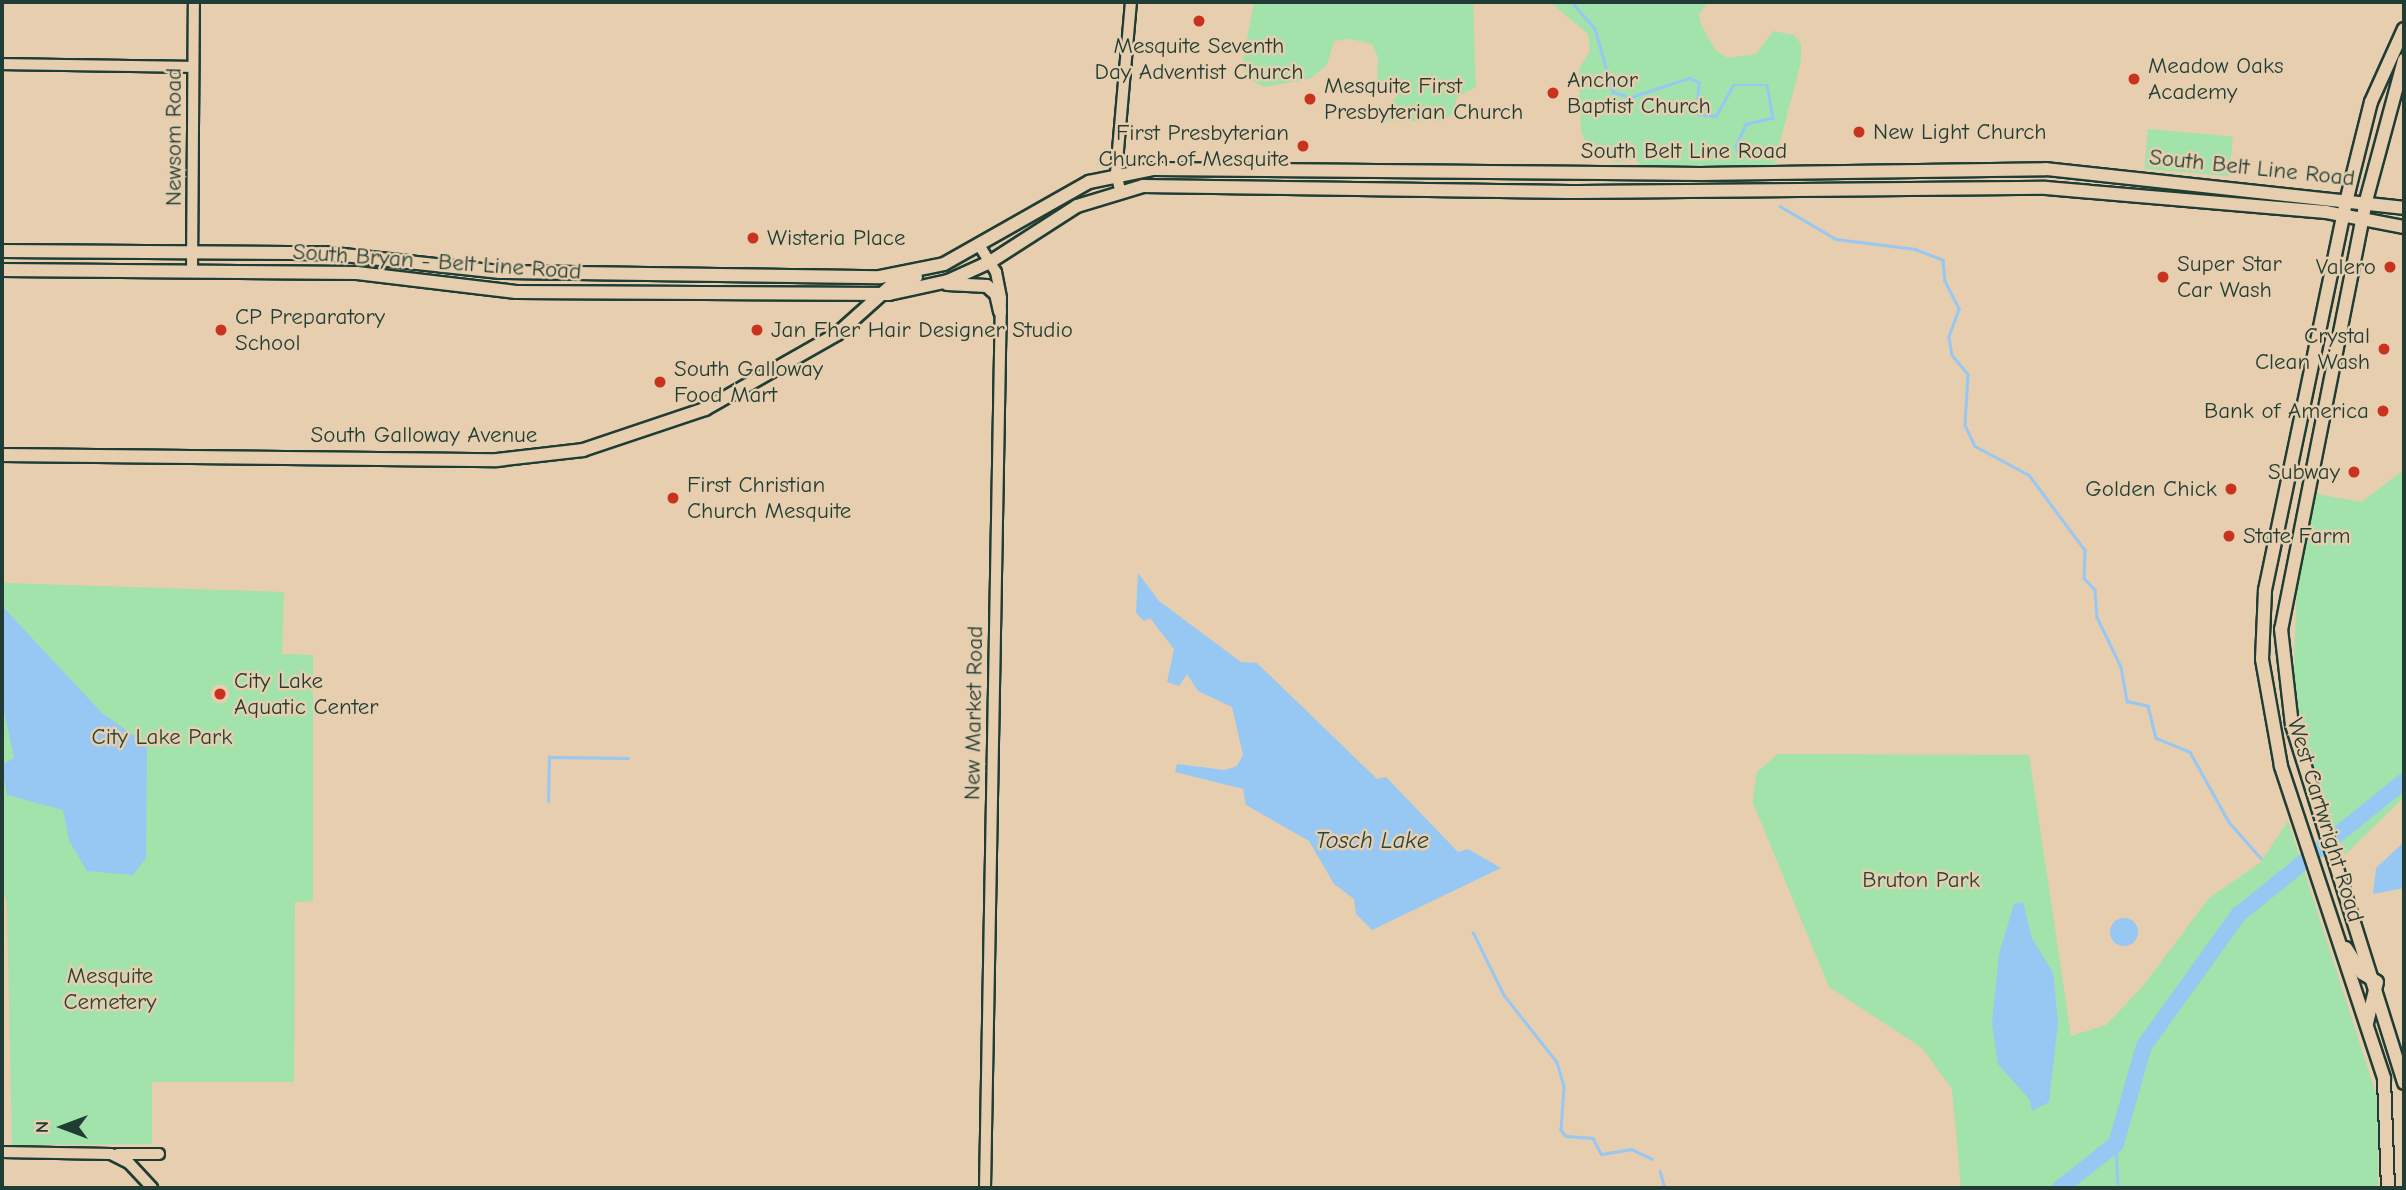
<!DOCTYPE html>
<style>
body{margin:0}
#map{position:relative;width:2406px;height:1190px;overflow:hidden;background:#e6ceaf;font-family:"Comic Neue",sans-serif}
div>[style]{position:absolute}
.green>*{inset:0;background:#a2e2ab;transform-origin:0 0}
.water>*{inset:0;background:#96c8f3}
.round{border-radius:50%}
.stream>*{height:2.5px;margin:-1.25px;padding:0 1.25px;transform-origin:1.25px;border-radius:1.25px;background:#96c8f3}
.river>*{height:16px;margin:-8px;padding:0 8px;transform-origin:8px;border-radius:8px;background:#96c8f3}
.roads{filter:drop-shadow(2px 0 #1f3d34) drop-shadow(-2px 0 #1f3d34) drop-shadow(0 2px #1f3d34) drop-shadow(0 -2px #1f3d34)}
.minor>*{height:10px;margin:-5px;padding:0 5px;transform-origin:5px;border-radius:5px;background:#e6ceaf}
.major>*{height:12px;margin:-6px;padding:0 6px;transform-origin:6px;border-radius:6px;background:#e6ceaf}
.dots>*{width:19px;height:19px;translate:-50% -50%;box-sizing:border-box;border:4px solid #e6ceaf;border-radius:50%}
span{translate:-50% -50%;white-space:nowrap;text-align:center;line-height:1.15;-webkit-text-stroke:5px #e6ceaf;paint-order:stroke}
.poi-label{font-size:23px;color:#1f3d34}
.left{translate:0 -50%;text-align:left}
.right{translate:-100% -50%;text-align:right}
.street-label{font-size:23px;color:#1f3d34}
.park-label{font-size:23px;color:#26453a}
.water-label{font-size:24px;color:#25443e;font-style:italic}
.frame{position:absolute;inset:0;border:4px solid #1f3d34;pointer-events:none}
.north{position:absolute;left:28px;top:1092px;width:70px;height:70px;-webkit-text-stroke:5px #e6ceaf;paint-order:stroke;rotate:270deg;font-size:19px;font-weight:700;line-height:28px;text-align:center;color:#1f3d34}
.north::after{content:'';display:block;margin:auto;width:24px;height:32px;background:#1f3d34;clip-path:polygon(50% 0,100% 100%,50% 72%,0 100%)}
</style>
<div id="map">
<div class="green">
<div style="clip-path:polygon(1254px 2px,1473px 2px,1476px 87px,1457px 97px,1454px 113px,1441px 121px,1387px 121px,1385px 108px,1397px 96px,1377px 78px,1378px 57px,1372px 44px,1351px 39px,1334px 41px,1327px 65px,1310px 79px,1264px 87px,1248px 78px,1242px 65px)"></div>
<div style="clip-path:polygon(1550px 2px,1708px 2px,1699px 14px,1701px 25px,1716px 51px,1728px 58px,1756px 54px,1773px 31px,1794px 35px,1801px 44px,1801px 61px,1774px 166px,1648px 169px,1634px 159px,1615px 162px,1605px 152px,1591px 152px,1581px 132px,1579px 69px,1590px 51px,1588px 34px)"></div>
<div style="left:2148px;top:129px;width:85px;height:40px;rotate:5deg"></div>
<div style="clip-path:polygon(2404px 470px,2404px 797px,2345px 855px,2314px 774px,2293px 690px,2298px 557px,2312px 493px,2361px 502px)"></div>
<div style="clip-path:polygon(2px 583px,284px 592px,282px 654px,313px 655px,313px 901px,295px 902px,294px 1082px,152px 1082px,152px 1144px,12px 1145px,7px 904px,2px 884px)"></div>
<div style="clip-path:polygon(1778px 754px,2029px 755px,2071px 1036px,2106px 1025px,2143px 986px,2209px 898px,2260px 863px,2288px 821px,2378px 1100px,2378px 1188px,1961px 1188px,1952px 1089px,1922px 1048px,1829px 987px,1753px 803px,1756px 773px)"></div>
</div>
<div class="water">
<div style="clip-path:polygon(1138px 573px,1159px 601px,1241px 662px,1257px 663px,1377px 779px,1386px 777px,1458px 852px,1468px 849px,1501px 868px,1372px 930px,1356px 914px,1354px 899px,1334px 884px,1309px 841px,1246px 805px,1243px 789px,1175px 772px,1177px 764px,1225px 770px,1237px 766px,1243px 755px,1232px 707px,1198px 691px,1187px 674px,1179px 686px,1167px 682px,1174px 649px,1150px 618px,1144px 621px,1136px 613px)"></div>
<div style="clip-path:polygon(2px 606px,102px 713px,147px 745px,146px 858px,133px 875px,87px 871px,69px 841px,63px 810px,7px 795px,2px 765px,14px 758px,2px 702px)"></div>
<div style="clip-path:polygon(2404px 842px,2404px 888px,2373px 894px,2376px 868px)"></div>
<div style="clip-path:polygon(2023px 902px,2032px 938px,2053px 973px,2058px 1022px,2049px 1102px,2032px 1111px,2030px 1100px,1998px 1064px,1992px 1024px,1999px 954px,2014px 904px)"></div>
<div class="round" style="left:2110px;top:918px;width:28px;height:28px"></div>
</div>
<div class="stream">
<div style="left:1572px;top:2px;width:35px;rotate:49deg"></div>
<div style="left:1595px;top:28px;width:66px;rotate:74.3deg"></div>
<div style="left:1613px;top:92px;width:19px;rotate:16deg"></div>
<div style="left:1631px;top:97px;width:61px;rotate:-18.1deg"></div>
<div style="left:1689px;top:78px;width:11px;rotate:22deg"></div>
<div style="left:1699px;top:82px;width:32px;rotate:94deg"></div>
<div style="left:1697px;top:114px;width:19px;rotate:6deg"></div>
<div style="left:1716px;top:116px;width:35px;rotate:-61deg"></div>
<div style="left:1733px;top:85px;width:34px"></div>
<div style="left:1767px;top:85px;width:34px;rotate:80deg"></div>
<div style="left:1773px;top:118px;width:28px;rotate:167deg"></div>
<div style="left:1746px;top:124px;width:24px;rotate:114deg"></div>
<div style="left:1736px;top:146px;width:13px;rotate:72deg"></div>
<div style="left:1780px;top:206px;width:65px;rotate:30.5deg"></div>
<div style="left:1836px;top:239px;width:80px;rotate:7.2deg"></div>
<div style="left:1915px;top:249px;width:30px;rotate:21deg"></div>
<div style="left:1943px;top:260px;width:21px;rotate:85deg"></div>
<div style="left:1945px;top:281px;width:31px;rotate:63deg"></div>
<div style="left:1959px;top:309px;width:30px;rotate:110deg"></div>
<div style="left:1949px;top:337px;width:18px;rotate:81deg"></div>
<div style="left:1952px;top:355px;width:25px;rotate:50deg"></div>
<div style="left:1968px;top:374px;width:51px;rotate:93.4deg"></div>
<div style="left:1965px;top:425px;width:23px;rotate:65deg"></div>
<div style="left:1975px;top:446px;width:61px;rotate:28.2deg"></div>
<div style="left:2029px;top:475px;width:94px;rotate:53.3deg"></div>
<div style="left:2085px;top:550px;width:28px;rotate:92deg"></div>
<div style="left:2084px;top:578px;width:16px;rotate:47deg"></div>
<div style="left:2095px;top:590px;width:27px;rotate:86deg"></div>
<div style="left:2097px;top:617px;width:55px;rotate:64.4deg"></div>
<div style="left:2121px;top:667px;width:35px;rotate:80deg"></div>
<div style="left:2127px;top:701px;width:22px;rotate:13deg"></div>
<div style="left:2148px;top:706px;width:33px;rotate:76deg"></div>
<div style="left:2156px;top:738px;width:37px;rotate:22deg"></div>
<div style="left:2190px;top:752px;width:80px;rotate:60.9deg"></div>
<div style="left:2229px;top:822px;width:48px;rotate:48.4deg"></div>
<div style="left:548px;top:801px;width:44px;rotate:-88.7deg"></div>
<div style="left:549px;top:757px;width:79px;rotate:0.7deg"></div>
<div style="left:2278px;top:872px;width:11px;rotate:41deg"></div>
<div style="left:1473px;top:932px;width:70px;rotate:63.8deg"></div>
<div style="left:1504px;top:995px;width:85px;rotate:51.7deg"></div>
<div style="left:1557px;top:1062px;width:26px;rotate:74deg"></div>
<div style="left:1564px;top:1087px;width:43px;rotate:94deg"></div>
<div style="left:1561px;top:1130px;width:8px;rotate:50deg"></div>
<div style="left:1566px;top:1136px;width:27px;rotate:4deg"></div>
<div style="left:1593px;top:1138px;width:18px;rotate:63deg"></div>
<div style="left:1601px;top:1154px;width:30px;rotate:-9deg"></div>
<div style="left:1631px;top:1149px;width:23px;rotate:25deg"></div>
<div style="left:2116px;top:1144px;width:44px;rotate:87.4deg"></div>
<div style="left:1660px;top:1171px;width:18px;rotate:74deg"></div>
</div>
<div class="river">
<div style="left:2060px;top:1188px;width:71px;rotate:-38.2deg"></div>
<div style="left:2116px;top:1144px;width:102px;rotate:-74.1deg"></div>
<div style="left:2144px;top:1046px;width:161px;rotate:-54.3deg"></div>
<div style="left:2238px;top:915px;width:213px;rotate:-38.9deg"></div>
</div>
<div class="roads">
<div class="minor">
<div style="left:2px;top:64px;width:191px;rotate:0.9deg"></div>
<div style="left:1120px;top:190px;width:17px;rotate:-103deg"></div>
<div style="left:1116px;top:173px;width:172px;rotate:-85deg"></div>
<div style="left:979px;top:245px;width:32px;rotate:58deg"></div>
<div style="left:996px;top:272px;width:26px;rotate:79deg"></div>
<div style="left:1001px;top:298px;width:890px;rotate:91.03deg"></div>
<div style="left:192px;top:272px;width:270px;rotate:-89.6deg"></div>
<div style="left:2px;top:1152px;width:109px;rotate:1.1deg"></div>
<div style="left:111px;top:1154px;width:20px;rotate:27deg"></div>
<div style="left:129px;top:1163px;width:34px;rotate:47deg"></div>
<div style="left:118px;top:1154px;width:41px"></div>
</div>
<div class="major">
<div style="left:2404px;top:60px;width:146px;rotate:105.1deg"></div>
<div style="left:2366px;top:201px;width:436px;rotate:101.2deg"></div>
<div style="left:2281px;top:629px;width:97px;rotate:83.5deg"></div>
<div style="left:2292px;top:725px;width:375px;rotate:72.6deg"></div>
<div style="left:2px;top:251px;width:323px;rotate:0.4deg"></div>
<div style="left:325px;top:253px;width:176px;rotate:6.2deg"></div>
<div style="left:500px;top:272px;width:380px;rotate:0.8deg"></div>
<div style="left:880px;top:277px;width:65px;rotate:-11.5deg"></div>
<div style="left:944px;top:264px;width:167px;rotate:-29.5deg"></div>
<div style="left:1089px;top:182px;width:65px;rotate:-11.5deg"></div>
<div style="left:1153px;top:169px;width:547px;rotate:0.52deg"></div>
<div style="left:1700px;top:174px;width:346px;rotate:-0.8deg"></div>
<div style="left:2046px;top:169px;width:360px;rotate:6.2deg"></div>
<div style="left:2px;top:270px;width:355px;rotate:0.5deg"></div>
<div style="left:357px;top:273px;width:160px;rotate:6.8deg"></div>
<div style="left:516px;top:292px;width:373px;rotate:0.3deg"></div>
<div style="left:889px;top:294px;width:60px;rotate:-12.4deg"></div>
<div style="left:948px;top:281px;width:46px;rotate:-24.3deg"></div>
<div style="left:990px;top:262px;width:103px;rotate:-32.8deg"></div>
<div style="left:1077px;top:206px;width:69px;rotate:-16.9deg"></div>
<div style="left:1143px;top:186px;width:427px;rotate:0.8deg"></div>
<div style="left:1570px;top:192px;width:476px;rotate:-0.5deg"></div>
<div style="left:2046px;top:188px;width:281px;rotate:4.9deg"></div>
<div style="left:2326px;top:212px;width:79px;rotate:10.9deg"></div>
<div style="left:947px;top:284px;width:40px;rotate:2.9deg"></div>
<div style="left:987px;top:286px;width:12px;rotate:42deg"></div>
<div style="left:996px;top:294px;width:18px;rotate:77deg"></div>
<div style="left:2px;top:455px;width:495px;rotate:0.6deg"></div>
<div style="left:497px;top:460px;width:87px;rotate:-6.6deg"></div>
<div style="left:583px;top:450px;width:129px;rotate:-18.6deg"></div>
<div style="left:705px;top:409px;width:152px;rotate:-29.6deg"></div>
<div style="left:837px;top:334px;width:75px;rotate:-41.8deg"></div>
<div style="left:893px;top:284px;width:24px;rotate:-17deg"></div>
<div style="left:2346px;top:948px;width:30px;rotate:57deg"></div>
<div style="left:2362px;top:973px;width:17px;rotate:31deg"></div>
<div style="left:2367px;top:1023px;width:42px;rotate:-76.3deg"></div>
<div style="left:2388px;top:1188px;width:110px;rotate:-92.1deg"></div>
<div style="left:2384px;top:1078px;width:329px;rotate:-108.3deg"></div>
<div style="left:2281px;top:766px;width:109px;rotate:-100.1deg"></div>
<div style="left:2262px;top:659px;width:69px;rotate:-87.5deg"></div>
<div style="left:2265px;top:590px;width:400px;rotate:-78.2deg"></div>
<div style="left:2347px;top:198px;width:99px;rotate:-76deg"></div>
<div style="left:2371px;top:102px;width:80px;rotate:-65.7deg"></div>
</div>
</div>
<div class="dots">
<div style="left:1199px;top:21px;background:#c8321e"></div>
<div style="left:2134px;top:79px;background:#c8321e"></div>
<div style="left:1553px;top:93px;background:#c8321e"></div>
<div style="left:1310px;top:99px;background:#c8321e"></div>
<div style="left:1859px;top:132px;background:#c8321e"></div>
<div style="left:1303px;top:146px;background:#c8321e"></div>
<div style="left:753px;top:238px;background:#c8321e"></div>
<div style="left:2390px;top:267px;background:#c8321e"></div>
<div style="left:2163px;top:277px;background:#c8321e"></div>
<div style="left:221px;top:330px;background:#c8321e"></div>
<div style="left:757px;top:330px;background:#c8321e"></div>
<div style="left:2384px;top:349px;background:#c8321e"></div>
<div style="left:660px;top:382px;background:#c8321e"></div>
<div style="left:2383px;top:411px;background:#c8321e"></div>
<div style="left:2354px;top:472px;background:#c8321e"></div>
<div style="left:2231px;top:489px;background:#c8321e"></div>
<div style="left:673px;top:498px;background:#c8321e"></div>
<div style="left:2229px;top:536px;background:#c8321e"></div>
<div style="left:220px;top:694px;background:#c8321e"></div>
</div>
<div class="poi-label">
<span style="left:1199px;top:59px">Mesquite Seventh<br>Day Adventist Church</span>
<span class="left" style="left:2148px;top:79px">Meadow Oaks<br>Academy</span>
<span class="left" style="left:1567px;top:93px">Anchor<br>Baptist Church</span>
<span class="left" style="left:1324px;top:99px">Mesquite First<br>Presbyterian Church</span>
<span class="left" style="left:1873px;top:132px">New Light Church</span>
<span class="right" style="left:1289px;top:146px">First Presbyterian<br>Church of Mesquite</span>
<span class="left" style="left:767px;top:238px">Wisteria Place</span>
<span class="left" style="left:2177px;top:277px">Super Star<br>Car Wash</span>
<span class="right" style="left:2376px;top:267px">Valero</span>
<span class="left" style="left:235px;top:330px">CP Preparatory<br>School</span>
<span class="left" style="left:771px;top:330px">Jan Fher Hair Designer Studio</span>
<span class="right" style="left:2370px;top:349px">Crystal<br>Clean Wash</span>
<span class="left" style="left:674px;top:382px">South Galloway<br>Food Mart</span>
<span class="right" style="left:2369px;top:411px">Bank of America</span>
<span class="right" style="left:2340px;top:472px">Subway</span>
<span class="left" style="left:687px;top:498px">First Christian<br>Church Mesquite</span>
<span class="right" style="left:2217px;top:489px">Golden Chick</span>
<span class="left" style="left:2243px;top:536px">State Farm</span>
<span class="left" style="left:234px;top:694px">City Lake<br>Aquatic Center</span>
</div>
<div class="street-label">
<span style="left:174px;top:137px;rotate:-90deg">Newsom Road</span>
<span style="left:1684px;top:151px">South Belt Line Road</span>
<span style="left:2252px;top:168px;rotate:6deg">South Belt Line Road</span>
<span style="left:437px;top:262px;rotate:4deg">South Bryan - Belt Line Road</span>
<span style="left:424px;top:435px">South Galloway Avenue</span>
<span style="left:974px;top:713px;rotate:-89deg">New Market Road</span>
<span style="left:2325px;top:820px;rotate:73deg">West Cartwright Road</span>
</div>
<div class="park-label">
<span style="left:162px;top:737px">City Lake Park</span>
<span style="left:1921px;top:880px">Bruton Park</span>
<span style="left:110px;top:989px">Mesquite<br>Cemetery</span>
</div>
<div class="water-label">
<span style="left:1372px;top:841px">Tosch Lake</span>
</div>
<div class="frame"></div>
<div class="north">N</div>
</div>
